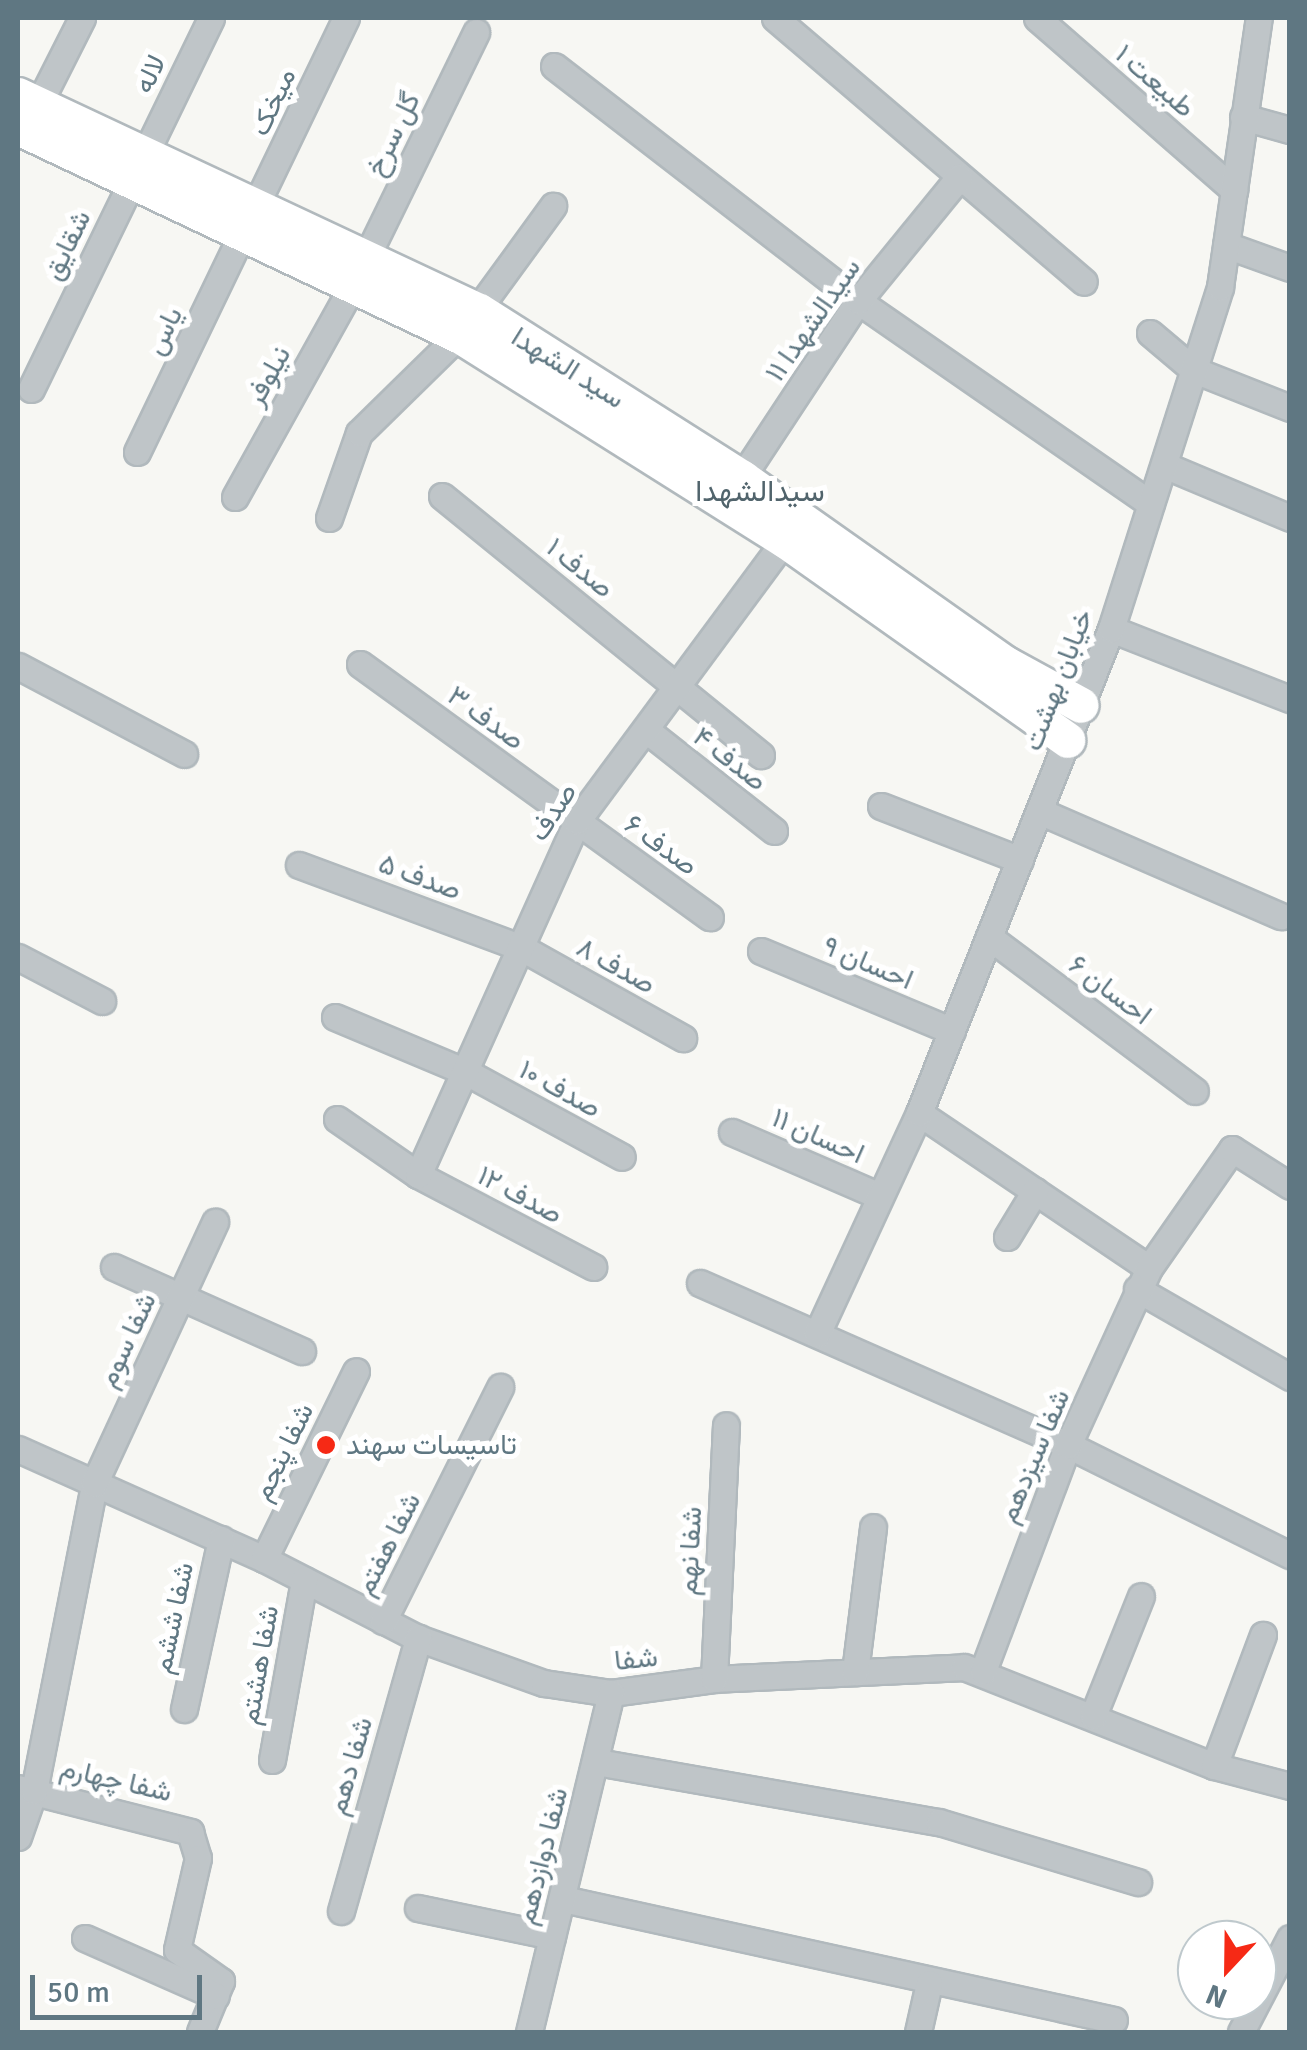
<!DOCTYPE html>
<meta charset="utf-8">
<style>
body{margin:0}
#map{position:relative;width:1307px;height:2050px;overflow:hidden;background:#f7f7f3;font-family:Signika,Vazirmatn,sans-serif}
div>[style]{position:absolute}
.roads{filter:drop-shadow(2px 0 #b1b9bd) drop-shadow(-2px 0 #b1b9bd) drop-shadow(0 2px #b1b9bd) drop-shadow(0 -2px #b1b9bd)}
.street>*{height:25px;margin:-12.5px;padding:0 12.5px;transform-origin:12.5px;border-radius:12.5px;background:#bfc5c8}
.secondary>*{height:35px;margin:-17.5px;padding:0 17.5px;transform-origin:17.5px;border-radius:17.5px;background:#fff}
.dots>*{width:28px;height:28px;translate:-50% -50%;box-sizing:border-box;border:5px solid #fff;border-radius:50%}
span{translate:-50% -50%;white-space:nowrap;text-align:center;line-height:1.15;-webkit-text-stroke:10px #fff;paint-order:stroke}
.street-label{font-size:28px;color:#5f7782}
.poi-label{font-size:28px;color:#5f7782}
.left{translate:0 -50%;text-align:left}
.neighbourhood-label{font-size:30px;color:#51646c}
.frame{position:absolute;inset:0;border:20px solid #5f7782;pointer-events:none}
.north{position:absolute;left:1177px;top:1920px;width:100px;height:100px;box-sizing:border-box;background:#fff;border:2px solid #bfc9cd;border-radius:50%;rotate:202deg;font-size:28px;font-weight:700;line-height:40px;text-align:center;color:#5f7782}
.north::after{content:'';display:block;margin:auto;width:35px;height:45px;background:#f62915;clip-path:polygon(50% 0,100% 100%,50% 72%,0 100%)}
.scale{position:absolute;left:30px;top:1975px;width:172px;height:45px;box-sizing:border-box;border:5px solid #5f7782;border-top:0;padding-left:12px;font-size:30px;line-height:35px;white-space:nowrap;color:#5f7782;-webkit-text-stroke:8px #fff;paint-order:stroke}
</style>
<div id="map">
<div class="roads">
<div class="street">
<div style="left:775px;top:18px;width:406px;rotate:40.5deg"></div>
<div style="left:1037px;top:18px;width:262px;rotate:41.1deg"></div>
<div style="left:554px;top:66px;width:384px;rotate:37.7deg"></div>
<div style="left:858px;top:301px;width:356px;rotate:34.7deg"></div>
<div style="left:1243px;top:117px;width:49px;rotate:15.5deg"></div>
<div style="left:31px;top:119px;width:113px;rotate:-63.2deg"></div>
<div style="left:1226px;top:245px;width:68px;rotate:19.8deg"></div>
<div style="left:364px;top:262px;width:256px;rotate:-64deg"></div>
<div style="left:1150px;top:333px;width:57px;rotate:40.1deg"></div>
<div style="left:1194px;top:370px;width:103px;rotate:21.6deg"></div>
<div style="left:31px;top:389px;width:412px;rotate:-64.1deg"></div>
<div style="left:137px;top:452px;width:482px;rotate:-64.3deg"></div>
<div style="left:1164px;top:465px;width:137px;rotate:22.8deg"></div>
<div style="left:734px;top:489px;width:225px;rotate:-56.6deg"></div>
<div style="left:858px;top:301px;width:160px;rotate:-50.8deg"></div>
<div style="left:442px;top:496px;width:411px;rotate:39.1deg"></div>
<div style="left:235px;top:497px;width:245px;rotate:-60.9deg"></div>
<div style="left:329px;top:518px;width:90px;rotate:-70.6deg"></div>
<div style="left:359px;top:433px;width:140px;rotate:-44.4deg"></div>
<div style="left:459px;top:335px;width:160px;rotate:-53.9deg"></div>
<div style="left:1111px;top:629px;width:192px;rotate:21.4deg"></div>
<div style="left:360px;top:664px;width:432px;rotate:35.9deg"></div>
<div style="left:18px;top:666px;width:188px;rotate:27.9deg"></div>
<div style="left:650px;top:733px;width:158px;rotate:38.3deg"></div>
<div style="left:881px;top:806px;width:149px;rotate:21.2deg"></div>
<div style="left:1039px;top:811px;width:264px;rotate:23.5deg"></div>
<div style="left:299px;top:865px;width:236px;rotate:20.4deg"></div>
<div style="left:520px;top:947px;width:187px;rotate:29.2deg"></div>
<div style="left:989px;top:937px;width:257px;rotate:36.8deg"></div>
<div style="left:761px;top:951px;width:207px;rotate:22.7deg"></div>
<div style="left:18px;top:957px;width:95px;rotate:27.6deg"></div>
<div style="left:335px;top:1017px;width:144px;rotate:22.8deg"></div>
<div style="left:468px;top:1073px;width:175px;rotate:28.6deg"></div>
<div style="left:919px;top:1113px;width:277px;rotate:34deg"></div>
<div style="left:337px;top:1119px;width:98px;rotate:34.7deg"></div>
<div style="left:418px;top:1175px;width:198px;rotate:27.7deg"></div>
<div style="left:732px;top:1132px;width:161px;rotate:23.4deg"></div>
<div style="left:418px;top:1175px;width:388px;rotate:-65.8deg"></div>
<div style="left:577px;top:821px;width:367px;rotate:-53.5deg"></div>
<div style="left:1007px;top:1237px;width:54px;rotate:-58.7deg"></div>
<div style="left:114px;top:1267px;width:206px;rotate:24.1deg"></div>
<div style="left:700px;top:1283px;width:402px;rotate:23.8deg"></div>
<div style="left:1068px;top:1445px;width:248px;rotate:26.4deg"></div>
<div style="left:1137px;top:1289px;width:177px;rotate:29.9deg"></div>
<div style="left:817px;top:1334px;width:243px;rotate:-65.2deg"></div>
<div style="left:919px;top:1113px;width:521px;rotate:-68.36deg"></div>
<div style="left:1111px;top:629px;width:359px;rotate:-72.3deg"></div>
<div style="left:1220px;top:287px;width:272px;rotate:-81.8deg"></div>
<div style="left:18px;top:1449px;width:269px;rotate:24.1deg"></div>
<div style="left:264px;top:1559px;width:173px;rotate:27.2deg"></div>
<div style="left:418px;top:1638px;width:134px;rotate:19.7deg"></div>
<div style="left:544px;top:1683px;width:68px;rotate:8.5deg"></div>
<div style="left:611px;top:1693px;width:104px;rotate:-7.7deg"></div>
<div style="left:714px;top:1679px;width:250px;rotate:-2.7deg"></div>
<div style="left:964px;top:1667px;width:269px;rotate:21.6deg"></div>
<div style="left:1214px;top:1766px;width:79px;rotate:14.7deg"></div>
<div style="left:264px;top:1559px;width:209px;rotate:-63.9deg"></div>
<div style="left:383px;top:1621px;width:262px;rotate:-63.4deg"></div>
<div style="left:983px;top:1671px;width:241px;rotate:-69.4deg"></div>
<div style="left:1068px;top:1445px;width:195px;rotate:-65.4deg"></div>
<div style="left:1149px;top:1268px;width:145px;rotate:-55.1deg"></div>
<div style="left:1232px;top:1149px;width:69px;rotate:32.5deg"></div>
<div style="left:855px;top:1672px;width:146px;rotate:-82.9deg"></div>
<div style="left:714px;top:1679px;width:254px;rotate:-87.3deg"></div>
<div style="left:184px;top:1709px;width:174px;rotate:-77.7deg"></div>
<div style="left:1093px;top:1716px;width:129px;rotate:-68.2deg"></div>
<div style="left:272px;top:1760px;width:183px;rotate:-79.9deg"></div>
<div style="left:597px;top:1762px;width:347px;rotate:10deg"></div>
<div style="left:939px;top:1822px;width:208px;rotate:16.8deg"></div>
<div style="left:1214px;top:1766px;width:140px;rotate:-69.5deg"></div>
<div style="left:18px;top:1788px;width:178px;rotate:14.3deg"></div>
<div style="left:190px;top:1832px;width:27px;rotate:73deg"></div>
<div style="left:198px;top:1858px;width:94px;rotate:102.9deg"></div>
<div style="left:177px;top:1950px;width:54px;rotate:35.2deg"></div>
<div style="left:221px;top:1981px;width:55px;rotate:112.4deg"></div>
<div style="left:18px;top:1837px;width:49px;rotate:-70.8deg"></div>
<div style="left:34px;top:1791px;width:313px;rotate:-78.9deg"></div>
<div style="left:94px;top:1484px;width:289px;rotate:-65.2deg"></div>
<div style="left:563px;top:1899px;width:564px;rotate:12.39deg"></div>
<div style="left:418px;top:1908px;width:137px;rotate:11.8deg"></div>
<div style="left:341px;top:1911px;width:284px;rotate:-74.2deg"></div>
<div style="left:85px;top:1938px;width:143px;rotate:23.9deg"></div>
<div style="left:529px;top:2032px;width:349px;rotate:-76.4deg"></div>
<div style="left:918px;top:2032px;width:50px;rotate:-77.3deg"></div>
<div style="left:1241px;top:2032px;width:106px;rotate:-62.5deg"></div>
</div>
<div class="secondary">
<div style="left:18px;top:95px;width:509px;rotate:25.11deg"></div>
<div style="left:479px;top:311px;width:312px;rotate:32.4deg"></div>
<div style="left:742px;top:478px;width:323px;rotate:35.2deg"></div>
<div style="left:1006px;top:664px;width:85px;rotate:28.7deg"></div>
<div style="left:18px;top:127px;width:488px;rotate:25.3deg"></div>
<div style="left:459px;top:335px;width:385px;rotate:32.2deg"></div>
<div style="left:785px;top:540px;width:346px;rotate:35.3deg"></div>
</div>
</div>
<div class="dots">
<div style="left:326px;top:1445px;background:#f62915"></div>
</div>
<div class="street-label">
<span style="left:150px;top:74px;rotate:-64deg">لاله</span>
<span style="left:1155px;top:81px;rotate:41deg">طبیعت ۱</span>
<span style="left:273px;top:102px;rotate:-65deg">میخک</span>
<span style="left:393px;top:134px;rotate:-64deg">گل سرخ</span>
<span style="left:67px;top:245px;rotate:-64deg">شقایق</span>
<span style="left:813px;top:320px;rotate:-55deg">سیدالشهدا ۱۱</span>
<span style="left:164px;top:331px;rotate:-64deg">یاس</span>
<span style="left:568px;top:368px;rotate:32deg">سید الشهدا</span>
<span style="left:268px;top:376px;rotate:-61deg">نیلوفر</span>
<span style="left:580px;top:568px;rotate:39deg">صدف ۱</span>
<span style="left:1058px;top:680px;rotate:-69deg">خیابان بهشت</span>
<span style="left:486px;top:718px;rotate:36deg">صدف ۳</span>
<span style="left:730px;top:759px;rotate:38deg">صدف ۴</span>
<span style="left:553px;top:812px;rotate:-57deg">صدف</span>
<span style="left:661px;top:845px;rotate:36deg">صدف ۶</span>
<span style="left:420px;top:877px;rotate:20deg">صدف ۵</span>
<span style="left:868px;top:963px;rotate:23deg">احسان ۹</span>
<span style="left:616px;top:966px;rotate:29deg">صدف ۸</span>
<span style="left:1110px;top:990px;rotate:37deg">احسان ۶</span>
<span style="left:560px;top:1089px;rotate:29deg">صدف ۱۰</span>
<span style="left:818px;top:1136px;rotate:24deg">احسان ۱۱</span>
<span style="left:520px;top:1195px;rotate:28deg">صدف ۱۲</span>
<span style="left:127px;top:1340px;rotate:-65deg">شفا سوم</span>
<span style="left:283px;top:1452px;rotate:-64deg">شفا پنجم</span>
<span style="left:1034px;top:1456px;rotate:-67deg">شفا سیزدهم</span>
<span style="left:388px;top:1544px;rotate:-63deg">شفا هفتم</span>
<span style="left:690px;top:1551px;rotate:-87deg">شفا نهم</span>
<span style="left:173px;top:1618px;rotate:-78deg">شفا ششم</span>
<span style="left:636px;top:1659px;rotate:-6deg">شفا</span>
<span style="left:259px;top:1665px;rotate:-80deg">شفا هشتم</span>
<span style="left:350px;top:1766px;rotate:-74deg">شفا دهم</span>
<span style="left:116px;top:1780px;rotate:13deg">شفا چهارم</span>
<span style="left:542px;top:1856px;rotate:-76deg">شفا دوازدهم</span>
</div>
<div class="poi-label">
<span class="left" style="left:346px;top:1445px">تاسیسات سهند</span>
</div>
<div class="neighbourhood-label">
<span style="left:760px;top:492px">سیدالشهدا</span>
</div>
<div class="frame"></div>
<div class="north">N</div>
<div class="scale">50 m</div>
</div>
